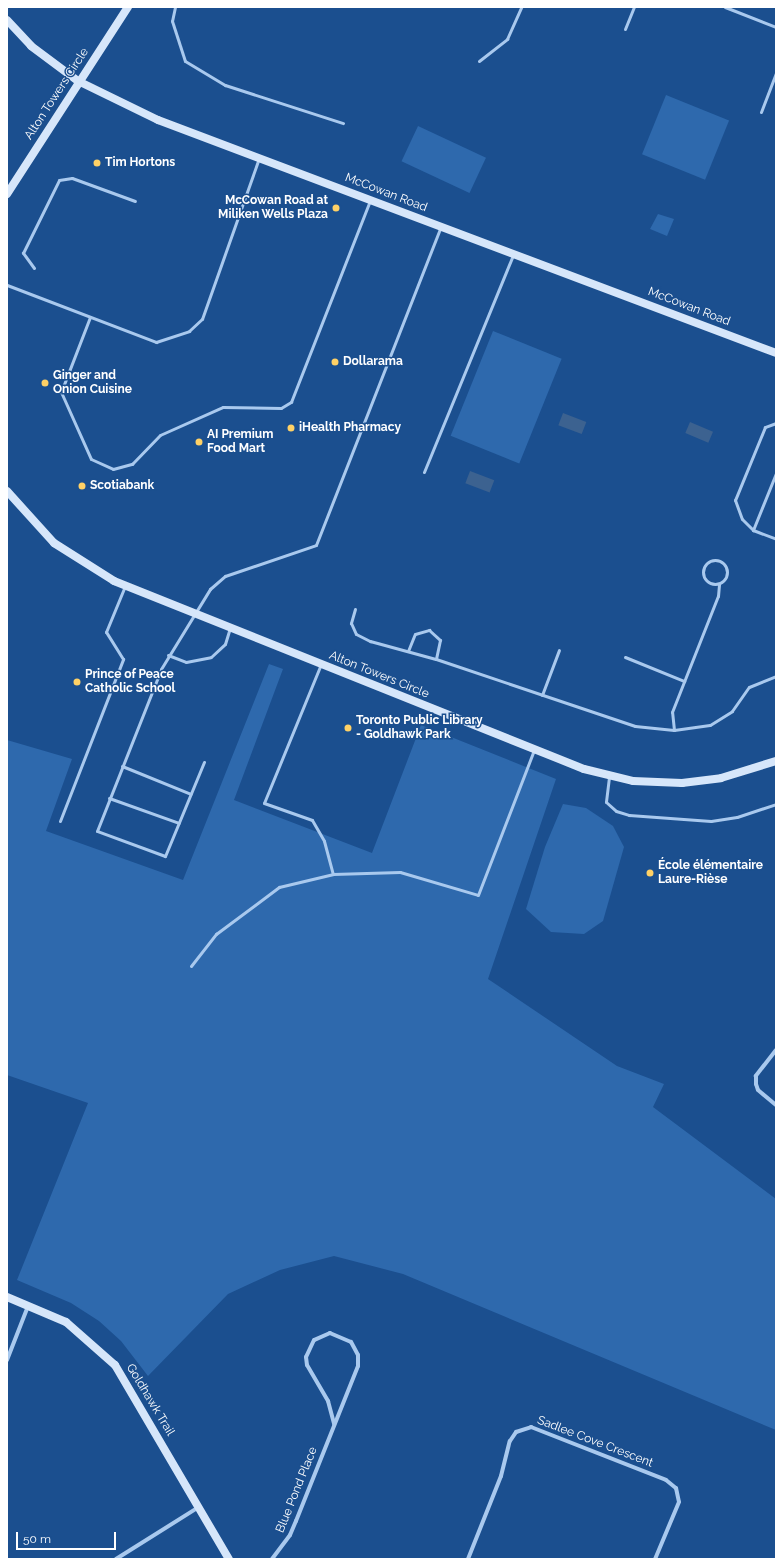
<!DOCTYPE html>
<meta charset="utf-8">
<style>
body{margin:0}
#map{position:relative;width:783px;height:1566px;overflow:hidden;background:#1b4f8f;font-family:Raleway,sans-serif}
div>[style]{position:absolute}
.green>*{inset:0;background:#2e69ad;transform-origin:0 0}
.water>*{inset:0;background:#3c6290;transform-origin:0 0}
.lane>*{height:3px;margin:-1.5px;padding:0 1.5px;transform-origin:1.5px;border-radius:1.5px;background:#a9c9ee}
.lane>.ring{margin:-1.5px;padding:0;box-sizing:content-box;background:none;border:3px solid #a9c9ee;border-radius:50%}
.street>*{height:4px;margin:-2px;padding:0 2px;transform-origin:2px;border-radius:2px;background:#a9c9ee}
.secondary>*{height:8px;margin:-4px;padding:0 4px;transform-origin:4px;border-radius:4px;background:#d6e6fa}
.dots>*{width:11px;height:11px;translate:-50% -50%;box-sizing:border-box;border:2px solid #1b4f8f;border-radius:50%}
span{translate:-50% -50%;white-space:nowrap;text-align:center;line-height:1.15;-webkit-text-stroke:3px #1b4f8f;paint-order:stroke}
.street-label{font-size:12px;color:#fff}
.poi-label{font-size:12px;color:#fff;font-weight:700}
.left{translate:0 -50%;text-align:left}
.right{translate:-100% -50%;text-align:right}
.frame{position:absolute;inset:0;border:8px solid #fff;pointer-events:none}
.scale{position:absolute;left:16px;top:1532px;width:100px;height:18px;box-sizing:border-box;border:2px solid #fff;border-top:0;padding-left:5px;font-size:12px;line-height:14px;white-space:nowrap;color:#fff;-webkit-text-stroke:3px #1b4f8f;paint-order:stroke}
</style>
<div id="map">
<div class="green">
<div style="left:666px;top:95px;width:68px;height:64px;rotate:22deg"></div>
<div style="left:418px;top:126px;width:75px;height:39px;rotate:25deg"></div>
<div style="clip-path:polygon(658px 214px,674px 219px,667px 236px,650px 229px)"></div>
<div style="left:493px;top:331px;width:74px;height:113px;rotate:22deg"></div>
<div style="clip-path:polygon(269px 664px,283px 669px,234px 800px,372px 853px,421px 725px,556px 779px,488px 979px,617px 1066px,664px 1084px,653px 1107px,776px 1199px,776px 1430px,403px 1274px,334px 1256px,280px 1270px,228px 1294px,148px 1376px,121px 1341px,99px 1321px,71px 1303px,17px 1280px,88px 1103px,7px 1075px,7px 740px,72px 759px,46px 831px,183px 880px)"></div>
<div style="clip-path:polygon(563px 804px,586px 808px,613px 826px,624px 847px,603px 921px,584px 934px,551px 932px,526px 909px,545px 847px)"></div>
</div>
<div class="water">
<div style="left:563px;top:413px;width:25px;height:13px;rotate:21deg"></div>
<div style="left:690px;top:422px;width:25px;height:12px;rotate:23deg"></div>
<div style="left:470px;top:471px;width:26px;height:13px;rotate:21deg"></div>
</div>
<div class="lane">
<div style="left:175px;top:7px;width:14px;rotate:102deg"></div>
<div style="left:172px;top:21px;width:42px;rotate:72deg"></div>
<div style="left:185px;top:61px;width:47px;rotate:31deg"></div>
<div style="left:225px;top:85px;width:124px;rotate:17.9deg"></div>
<div style="left:725px;top:7px;width:55px;rotate:21.4deg"></div>
<div style="left:625px;top:29px;width:24px;rotate:-68deg"></div>
<div style="left:479px;top:61px;width:36px;rotate:-38deg"></div>
<div style="left:507px;top:39px;width:35px;rotate:-66deg"></div>
<div style="left:761px;top:112px;width:42px;rotate:-69deg"></div>
<div style="left:34px;top:268px;width:19px;rotate:-126deg"></div>
<div style="left:23px;top:253px;width:81px;rotate:-63.7deg"></div>
<div style="left:59px;top:180px;width:13px;rotate:-9deg"></div>
<div style="left:72px;top:178px;width:67px;rotate:20.1deg"></div>
<div style="left:7px;top:285px;width:160px;rotate:20.9deg"></div>
<div style="left:156px;top:342px;width:35px;rotate:-18deg"></div>
<div style="left:189px;top:331px;width:18px;rotate:-43deg"></div>
<div style="left:202px;top:319px;width:171px;rotate:-70.5deg"></div>
<div style="left:90px;top:317px;width:80px;rotate:111.1deg"></div>
<div style="left:61px;top:392px;width:73px;rotate:65.9deg"></div>
<div style="left:91px;top:459px;width:24px;rotate:24deg"></div>
<div style="left:113px;top:469px;width:20px;rotate:-15deg"></div>
<div style="left:132px;top:464px;width:40px;rotate:-46deg"></div>
<div style="left:160px;top:435px;width:69px;rotate:-24deg"></div>
<div style="left:223px;top:407px;width:58px;rotate:1deg"></div>
<div style="left:281px;top:408px;width:12px;rotate:-31deg"></div>
<div style="left:291px;top:402px;width:217px;rotate:-68.6deg"></div>
<div style="left:776px;top:423px;width:12px;rotate:160deg"></div>
<div style="left:765px;top:427px;width:79px;rotate:112.3deg"></div>
<div style="left:735px;top:500px;width:20px;rotate:70deg"></div>
<div style="left:742px;top:519px;width:16px;rotate:45deg"></div>
<div style="left:753px;top:530px;width:25px;rotate:21deg"></div>
<div style="left:424px;top:472px;width:235px;rotate:-67.7deg"></div>
<div style="left:753px;top:530px;width:61px;rotate:-68deg"></div>
<div class="ring" style="left:703px;top:560px;width:21px;height:21px"></div>
<div style="left:355px;top:609px;width:15px;rotate:106deg"></div>
<div style="left:351px;top:623px;width:12px;rotate:66deg"></div>
<div style="left:356px;top:634px;width:16px;rotate:27deg"></div>
<div style="left:370px;top:641px;width:68px;rotate:15.3deg"></div>
<div style="left:436px;top:659px;width:210px;rotate:18.6deg"></div>
<div style="left:635px;top:726px;width:39px;rotate:6deg"></div>
<div style="left:674px;top:730px;width:36px;rotate:-8deg"></div>
<div style="left:710px;top:725px;width:26px;rotate:-32deg"></div>
<div style="left:732px;top:711px;width:29px;rotate:-55deg"></div>
<div style="left:749px;top:687px;width:29px;rotate:-22deg"></div>
<div style="left:408px;top:651px;width:18px;rotate:-68deg"></div>
<div style="left:415px;top:634px;width:15px;rotate:-16deg"></div>
<div style="left:429px;top:630px;width:15px;rotate:42deg"></div>
<div style="left:440px;top:640px;width:19px;rotate:102deg"></div>
<div style="left:168px;top:655px;width:19px;rotate:21deg"></div>
<div style="left:186px;top:662px;width:25px;rotate:-11deg"></div>
<div style="left:211px;top:657px;width:19px;rotate:-43deg"></div>
<div style="left:225px;top:644px;width:17px;rotate:-73deg"></div>
<div style="left:625px;top:657px;width:64px;rotate:22.1deg"></div>
<div style="left:321px;top:664px;width:150px;rotate:112.3deg"></div>
<div style="left:264px;top:803px;width:51px;rotate:19.5deg"></div>
<div style="left:312px;top:820px;width:24px;rotate:60deg"></div>
<div style="left:324px;top:841px;width:34px;rotate:75deg"></div>
<div style="left:542px;top:695px;width:48px;rotate:-69.3deg"></div>
<div style="left:674px;top:730px;width:18px;rotate:-96deg"></div>
<div style="left:672px;top:712px;width:125px;rotate:-68.4deg"></div>
<div style="left:718px;top:596px;width:12px;rotate:-85deg"></div>
<div style="left:204px;top:762px;width:102px;rotate:112.5deg"></div>
<div style="left:165px;top:856px;width:72px;rotate:-159.8deg"></div>
<div style="left:97px;top:831px;width:174px;rotate:-68.4deg"></div>
<div style="left:161px;top:669px;width:94px;rotate:-58.5deg"></div>
<div style="left:210px;top:589px;width:20px;rotate:-41deg"></div>
<div style="left:225px;top:576px;width:96px;rotate:-18.8deg"></div>
<div style="left:316px;top:545px;width:340px;rotate:-68.6deg"></div>
<div style="left:122px;top:766px;width:74px;rotate:22.1deg"></div>
<div style="left:609px;top:777px;width:25px;rotate:97deg"></div>
<div style="left:606px;top:802px;width:13px;rotate:42deg"></div>
<div style="left:616px;top:811px;width:14px;rotate:17deg"></div>
<div style="left:629px;top:815px;width:82px;rotate:4.2deg"></div>
<div style="left:711px;top:821px;width:26px;rotate:-9deg"></div>
<div style="left:737px;top:817px;width:41px;rotate:-18.4deg"></div>
<div style="left:109px;top:798px;width:74px;rotate:19.7deg"></div>
<div style="left:60px;top:821px;width:174px;rotate:-68.7deg"></div>
<div style="left:123px;top:659px;width:32px;rotate:-122deg"></div>
<div style="left:106px;top:632px;width:50px;rotate:-67.6deg"></div>
<div style="left:191px;top:966px;width:41px;rotate:-52deg"></div>
<div style="left:216px;top:934px;width:79px;rotate:-36.7deg"></div>
<div style="left:279px;top:887px;width:56px;rotate:-13.5deg"></div>
<div style="left:333px;top:874px;width:67px;rotate:-1.7deg"></div>
<div style="left:400px;top:872px;width:81px;rotate:16.4deg"></div>
<div style="left:478px;top:895px;width:155px;rotate:-68.9deg"></div>
</div>
<div class="street">
<div style="left:776px;top:1050px;width:33px;rotate:128deg"></div>
<div style="left:756px;top:1076px;width:8px;rotate:90deg"></div>
<div style="left:756px;top:1084px;width:6px;rotate:72deg"></div>
<div style="left:758px;top:1090px;width:23px;rotate:40deg"></div>
<div style="left:7px;top:1360px;width:58px;rotate:-68.7deg"></div>
<div style="left:116px;top:1559px;width:98px;rotate:-32.1deg"></div>
<div style="left:272px;top:1559px;width:30px;rotate:-53deg"></div>
<div style="left:290px;top:1535px;width:15px;rotate:-67deg"></div>
<div style="left:296px;top:1521px;width:167px;rotate:-68.2deg"></div>
<div style="left:358px;top:1366px;width:11px;rotate:-90deg"></div>
<div style="left:358px;top:1355px;width:15px;rotate:-118deg"></div>
<div style="left:351px;top:1342px;width:23px;rotate:-157deg"></div>
<div style="left:330px;top:1333px;width:17px;rotate:156deg"></div>
<div style="left:314px;top:1340px;width:19px;rotate:115deg"></div>
<div style="left:306px;top:1357px;width:8px;rotate:83deg"></div>
<div style="left:307px;top:1365px;width:42px;rotate:59.7deg"></div>
<div style="left:328px;top:1401px;width:24px;rotate:75deg"></div>
<div style="left:468px;top:1559px;width:89px;rotate:-68.3deg"></div>
<div style="left:501px;top:1476px;width:36px;rotate:-76deg"></div>
<div style="left:510px;top:1441px;width:11px;rotate:-56deg"></div>
<div style="left:516px;top:1432px;width:16px;rotate:-18deg"></div>
<div style="left:531px;top:1427px;width:145px;rotate:21.4deg"></div>
<div style="left:666px;top:1480px;width:13px;rotate:39deg"></div>
<div style="left:676px;top:1488px;width:14px;rotate:78deg"></div>
<div style="left:679px;top:1502px;width:62px;rotate:112.8deg"></div>
</div>
<div class="secondary">
<div style="left:7px;top:20px;width:35px;rotate:47deg"></div>
<div style="left:31px;top:46px;width:59px;rotate:36.7deg"></div>
<div style="left:78px;top:81px;width:89px;rotate:26deg"></div>
<div style="left:158px;top:120px;width:660px;rotate:20.66deg"></div>
<div style="left:7px;top:194px;width:223px;rotate:-57.1deg"></div>
<div style="left:7px;top:491px;width:70px;rotate:47.9deg"></div>
<div style="left:54px;top:543px;width:71px;rotate:32.3deg"></div>
<div style="left:114px;top:581px;width:506px;rotate:21.8deg"></div>
<div style="left:584px;top:769px;width:50px;rotate:13.8deg"></div>
<div style="left:633px;top:781px;width:49px;rotate:2.3deg"></div>
<div style="left:682px;top:783px;width:39px;rotate:-7deg"></div>
<div style="left:721px;top:778px;width:58px;rotate:-17.2deg"></div>
<div style="left:7px;top:1297px;width:64px;rotate:23deg"></div>
<div style="left:66px;top:1322px;width:65px;rotate:41.3deg"></div>
<div style="left:115px;top:1365px;width:225px;rotate:59.6deg"></div>
</div>
<div class="dots">
<div style="left:97px;top:163px;background:#ffd166"></div>
<div style="left:336px;top:208px;background:#ffd166"></div>
<div style="left:335px;top:362px;background:#ffd166"></div>
<div style="left:45px;top:383px;background:#ffd166"></div>
<div style="left:291px;top:428px;background:#ffd166"></div>
<div style="left:199px;top:442px;background:#ffd166"></div>
<div style="left:82px;top:486px;background:#ffd166"></div>
<div style="left:77px;top:682px;background:#ffd166"></div>
<div style="left:348px;top:728px;background:#ffd166"></div>
<div style="left:650px;top:873px;background:#ffd166"></div>
</div>
<div class="street-label">
<span style="left:57px;top:94px;rotate:-57deg">Alton Towers Circle</span>
<span style="left:386px;top:193px;rotate:21deg">McCowan Road</span>
<span style="left:689px;top:307px;rotate:21deg">McCowan Road</span>
<span style="left:379px;top:675px;rotate:22deg">Alton Towers Circle</span>
<span style="left:150px;top:1400px;rotate:59deg">Goldhawk Trail</span>
<span style="left:595px;top:1442px;rotate:21deg">Sadlee Cove Crescent</span>
<span style="left:297px;top:1490px;rotate:-68deg">Blue Pond Place</span>
</div>
<div class="poi-label">
<span class="left" style="left:105px;top:163px">Tim Hortons</span>
<span class="right" style="left:328px;top:208px">McCowan Road at<br>Miliken Wells Plaza</span>
<span class="left" style="left:343px;top:362px">Dollarama</span>
<span class="left" style="left:53px;top:383px">Ginger and<br>Onion Cuisine</span>
<span class="left" style="left:299px;top:428px">iHealth Pharmacy</span>
<span class="left" style="left:207px;top:442px">AI Premium<br>Food Mart</span>
<span class="left" style="left:90px;top:486px">Scotiabank</span>
<span class="left" style="left:85px;top:682px">Prince of Peace<br>Catholic School</span>
<span class="left" style="left:356px;top:728px">Toronto Public Library<br>- Goldhawk Park</span>
<span class="left" style="left:658px;top:873px">École élémentaire<br>Laure-Rièse</span>
</div>
<div class="frame"></div>
<div class="scale">50 m</div>
</div>
